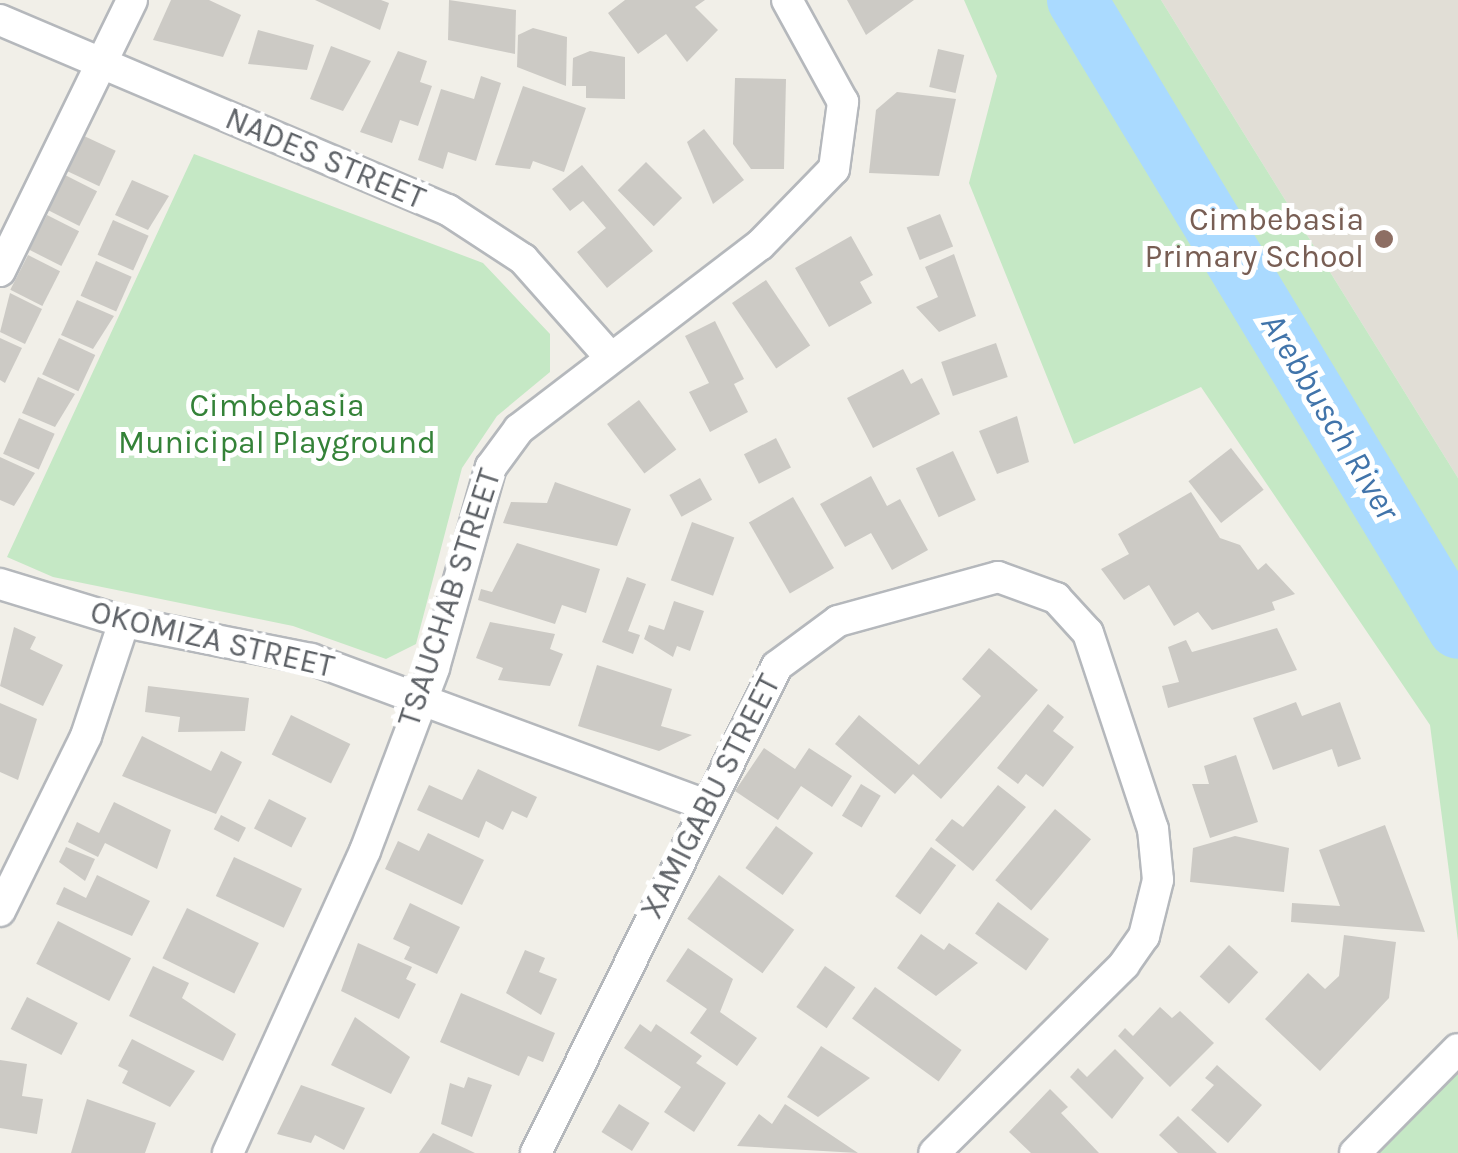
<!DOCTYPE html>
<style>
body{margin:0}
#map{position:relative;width:1458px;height:1153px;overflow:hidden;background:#f1efe8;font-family:Karla,sans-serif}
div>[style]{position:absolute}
.education>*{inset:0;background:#e1ded6}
.green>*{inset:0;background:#c5e8c5}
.river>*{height:60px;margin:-30px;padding:0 30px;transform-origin:30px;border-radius:30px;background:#aadaff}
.building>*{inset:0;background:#cccac5;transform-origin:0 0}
.roads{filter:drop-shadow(2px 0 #b5b8bc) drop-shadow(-2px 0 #b5b8bc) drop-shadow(0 2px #b5b8bc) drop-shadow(0 -2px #b5b8bc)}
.minor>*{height:30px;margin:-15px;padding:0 15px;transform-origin:15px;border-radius:15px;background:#fff}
.dots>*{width:28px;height:28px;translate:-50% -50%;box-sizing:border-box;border:5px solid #fff;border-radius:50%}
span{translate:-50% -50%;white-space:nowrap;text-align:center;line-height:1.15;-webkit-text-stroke:10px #fff;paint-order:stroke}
.street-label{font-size:32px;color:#5f6368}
.education-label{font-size:32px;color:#785e54}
.right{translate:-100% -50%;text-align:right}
.park-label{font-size:32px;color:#348238}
.water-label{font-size:35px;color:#4174aa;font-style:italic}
</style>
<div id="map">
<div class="education">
<div style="clip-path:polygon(1161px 0,1458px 0,1458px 478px)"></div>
</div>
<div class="green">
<div style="clip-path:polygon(964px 0,1161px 0,1458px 478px,1458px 941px,1430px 725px,1201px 387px,1074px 444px,969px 183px,997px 76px)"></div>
<div style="clip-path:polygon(194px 154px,483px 263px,550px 334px,550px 372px,497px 416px,462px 468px,416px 644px,386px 659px,293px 626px,53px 577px,7px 557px)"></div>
<div style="clip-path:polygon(1458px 1071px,1458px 1153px,1379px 1153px)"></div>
</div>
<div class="river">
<div style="left:1077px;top:0;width:735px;rotate:58.8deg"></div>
</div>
<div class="building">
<div style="clip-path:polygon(171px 0,209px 0,241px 15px,223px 57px,153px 40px)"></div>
<div style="clip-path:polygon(315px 0,381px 0,389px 3px,380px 30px)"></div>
<div style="clip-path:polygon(449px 0,516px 10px,515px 54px,448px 40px)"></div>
<div style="clip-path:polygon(625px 0,705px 0,695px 7px,718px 30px,687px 62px,666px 34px,638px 54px,608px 13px)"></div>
<div style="clip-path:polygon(847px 0,914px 0,866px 35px)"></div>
<div style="clip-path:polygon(533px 28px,567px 37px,566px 86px,517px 67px,518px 35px)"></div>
<div style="clip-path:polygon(258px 30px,314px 45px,307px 70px,248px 64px)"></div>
<div style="clip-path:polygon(331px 46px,371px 61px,343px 111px,310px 99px)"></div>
<div style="left:938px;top:49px;width:27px;height:39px;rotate:13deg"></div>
<div style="clip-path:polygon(398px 51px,427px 61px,420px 82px,432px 86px,418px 126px,400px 120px,392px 143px,360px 132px)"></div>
<div style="clip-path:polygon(590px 51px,625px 57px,625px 99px,586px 98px,586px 86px,572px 86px,573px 58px)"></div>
<div style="clip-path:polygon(481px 76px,501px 83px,476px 161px,448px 152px,443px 169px,418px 160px,441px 89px,474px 99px)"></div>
<div style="clip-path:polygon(735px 78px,786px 79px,784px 169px,751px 169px,733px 144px)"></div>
<div style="clip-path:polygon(523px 86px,586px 108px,564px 172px,533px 161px,530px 169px,495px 165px)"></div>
<div style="clip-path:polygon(897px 92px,956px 99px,939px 176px,869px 173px,876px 110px)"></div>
<div style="clip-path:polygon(704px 129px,744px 180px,713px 204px,687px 142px)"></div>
<div style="left:84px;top:136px;width:35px;height:39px;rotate:25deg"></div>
<div style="left:646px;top:162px;width:51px;height:40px;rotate:45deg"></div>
<div style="clip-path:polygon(582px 165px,653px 251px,607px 288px,577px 252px,606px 228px,583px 201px,570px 211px,552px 189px)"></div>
<div style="left:65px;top:175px;width:36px;height:39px;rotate:27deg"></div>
<div style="clip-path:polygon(132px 180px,169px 196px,148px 230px,115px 215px)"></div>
<div style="left:940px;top:214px;width:35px;height:36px;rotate:68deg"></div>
<div style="left:47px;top:215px;width:36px;height:39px;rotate:27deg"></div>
<div style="left:113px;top:220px;width:39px;height:38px;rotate:24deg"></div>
<div style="clip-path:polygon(851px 236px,873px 275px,860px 282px,872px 303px,829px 327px,795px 268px)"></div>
<div style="clip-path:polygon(954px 254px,976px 316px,939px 332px,916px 307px,938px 297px,925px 267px)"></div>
<div style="left:28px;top:255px;width:36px;height:39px;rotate:27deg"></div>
<div style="left:96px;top:261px;width:39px;height:38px;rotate:24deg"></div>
<div style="left:766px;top:280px;width:79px;height:41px;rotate:56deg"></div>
<div style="clip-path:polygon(10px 293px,42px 309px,25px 344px,0 332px)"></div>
<div style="clip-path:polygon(77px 300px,114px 316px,93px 349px,61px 335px)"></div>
<div style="clip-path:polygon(715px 321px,744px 379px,734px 384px,748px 412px,710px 432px,689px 392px,709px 383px,685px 336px)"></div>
<div style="clip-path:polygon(0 338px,22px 348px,5px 383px,0 380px)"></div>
<div style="left:59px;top:338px;width:40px;height:40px;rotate:25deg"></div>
<div style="left:996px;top:343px;width:36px;height:58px;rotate:71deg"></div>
<div style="clip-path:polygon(903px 369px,911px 384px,922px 378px,940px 414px,873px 448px,847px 398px)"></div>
<div style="clip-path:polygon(38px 377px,75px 394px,55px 427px,22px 413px)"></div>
<div style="left:639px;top:400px;width:62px;height:40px;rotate:53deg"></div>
<div style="clip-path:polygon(1017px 416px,1029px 462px,997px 474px,979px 431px)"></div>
<div style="left:19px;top:418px;width:39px;height:39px;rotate:24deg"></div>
<div style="left:776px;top:438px;width:33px;height:36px;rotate:63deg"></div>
<div style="left:1231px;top:448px;width:53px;height:54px;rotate:52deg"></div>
<div style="left:953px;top:451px;width:54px;height:41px;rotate:65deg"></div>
<div style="clip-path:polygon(0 457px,35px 473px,14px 506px,0 500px)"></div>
<div style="clip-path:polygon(871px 476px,887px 506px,900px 499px,928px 550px,892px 570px,871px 533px,845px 547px,820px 504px)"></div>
<div style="left:700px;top:478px;width:25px;height:35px;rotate:61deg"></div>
<div style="clip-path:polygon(555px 482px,631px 509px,617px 546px,503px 523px,511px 502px,547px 503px)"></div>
<div style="clip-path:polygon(1191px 492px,1220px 538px,1240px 545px,1258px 570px,1266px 563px,1295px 594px,1272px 602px,1275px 610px,1212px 630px,1198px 612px,1174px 626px,1149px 585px,1124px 600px,1101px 569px,1129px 554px,1118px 534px)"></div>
<div style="left:793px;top:497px;width:82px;height:51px;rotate:60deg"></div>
<div style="left:692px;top:522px;width:45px;height:62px;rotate:20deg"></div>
<div style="clip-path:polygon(517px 543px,600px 569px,586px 613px,562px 605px,555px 624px,478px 600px,481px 589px,492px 592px)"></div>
<div style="clip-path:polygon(627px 577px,646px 584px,628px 631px,640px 635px,633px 654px,602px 642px)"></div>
<div style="clip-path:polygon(674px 601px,704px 611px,690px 651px,677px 646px,673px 657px,644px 639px,649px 625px,664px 630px)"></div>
<div style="clip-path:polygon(490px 622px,555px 634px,550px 649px,563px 654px,550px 686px,498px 680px,503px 668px,476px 658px)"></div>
<div style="clip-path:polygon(14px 627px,36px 637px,30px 649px,63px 665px,43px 706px,0 686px)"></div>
<div style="clip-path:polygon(1277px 628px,1297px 670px,1168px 708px,1162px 686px,1179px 682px,1168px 647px,1186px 640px,1192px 652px)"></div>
<div style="clip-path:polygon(989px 648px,1038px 690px,941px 799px,913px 774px,895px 794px,835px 744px,859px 715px,919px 765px,981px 696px,962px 679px)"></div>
<div style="clip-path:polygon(597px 665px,672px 689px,661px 726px,692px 735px,659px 751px,578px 726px)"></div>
<div style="clip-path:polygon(148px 686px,249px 698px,245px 731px,178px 732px,180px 717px,145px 712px)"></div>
<div style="clip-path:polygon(1296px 702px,1302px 716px,1340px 702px,1361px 759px,1338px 767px,1332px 749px,1273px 770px,1253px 718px)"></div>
<div style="clip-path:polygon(0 703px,37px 719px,18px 780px,0 772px)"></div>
<div style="clip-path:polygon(1048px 704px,1064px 717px,1053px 731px,1074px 747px,1043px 787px,1026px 774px,1018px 784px,997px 768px)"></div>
<div style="left:291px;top:715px;width:66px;height:44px;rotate:26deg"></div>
<div style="clip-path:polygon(142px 736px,211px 771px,221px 751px,242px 762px,216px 814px,122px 776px)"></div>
<div style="clip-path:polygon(764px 748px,795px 769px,809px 748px,852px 776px,832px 807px,801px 786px,778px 820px,735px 791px)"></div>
<div style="clip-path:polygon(1236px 755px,1258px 822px,1210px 838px,1192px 784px,1209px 784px,1204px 766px)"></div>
<div style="clip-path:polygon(478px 769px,537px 797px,527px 818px,512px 811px,503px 830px,486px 821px,479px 838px,417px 810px,429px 785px,462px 800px)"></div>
<div style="left:861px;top:784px;width:23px;height:37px;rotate:31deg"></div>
<div style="clip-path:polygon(998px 785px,1026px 807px,973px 871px,935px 840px,952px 819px,963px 827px)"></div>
<div style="left:269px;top:799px;width:42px;height:33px;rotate:27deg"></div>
<div style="clip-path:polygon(114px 802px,171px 830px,157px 869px,105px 843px,98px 857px,68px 842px,77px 822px,99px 833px)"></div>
<div style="left:1055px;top:809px;width:47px;height:93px;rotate:40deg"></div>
<div style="left:221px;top:815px;width:28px;height:16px;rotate:27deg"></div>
<div style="clip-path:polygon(1385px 825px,1425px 932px,1291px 922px,1292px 903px,1340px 906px,1319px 850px)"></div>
<div style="left:776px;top:826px;width:46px;height:52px;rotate:36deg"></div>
<div style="clip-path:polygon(428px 833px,484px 860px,462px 905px,385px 869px,398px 841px,419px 851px)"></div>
<div style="clip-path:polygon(1235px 836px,1289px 848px,1284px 892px,1190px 882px,1193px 848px)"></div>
<div style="clip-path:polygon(66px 847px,95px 859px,85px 881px,59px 862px)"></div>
<div style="left:931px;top:847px;width:31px;height:61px;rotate:36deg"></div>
<div style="left:234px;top:857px;width:75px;height:43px;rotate:25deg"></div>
<div style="clip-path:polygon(97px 875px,150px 901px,132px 936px,56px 904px,64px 887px,86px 898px)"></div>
<div style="left:719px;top:875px;width:93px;height:54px;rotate:36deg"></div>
<div style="left:998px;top:902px;width:63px;height:39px;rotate:36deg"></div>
<div style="clip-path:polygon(410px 903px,460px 927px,437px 974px,404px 959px,410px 947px,393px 939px)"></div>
<div style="left:187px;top:908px;width:80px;height:56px;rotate:26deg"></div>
<div style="left:58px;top:921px;width:82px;height:48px;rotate:27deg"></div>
<div style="clip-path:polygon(921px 934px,944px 950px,949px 943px,978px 963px,936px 996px,897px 968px)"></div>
<div style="clip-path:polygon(1344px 935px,1396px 942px,1389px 998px,1320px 1071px,1265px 1019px,1308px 973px,1325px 989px,1339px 976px)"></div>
<div style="clip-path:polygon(358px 943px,412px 967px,406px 979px,416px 984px,399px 1019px,341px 991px)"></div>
<div style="left:1229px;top:945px;width:40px;height:43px;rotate:43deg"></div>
<div style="clip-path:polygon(688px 948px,733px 979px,720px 1012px,757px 1038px,737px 1066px,690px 1033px,707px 1009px,666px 981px)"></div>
<div style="clip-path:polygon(525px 950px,545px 958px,539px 972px,557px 979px,541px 1015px,506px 993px)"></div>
<div style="clip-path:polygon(153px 966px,189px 983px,182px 998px,236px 1034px,223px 1061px,129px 1016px)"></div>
<div style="left:825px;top:966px;width:37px;height:50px;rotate:35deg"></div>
<div style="left:875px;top:987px;width:107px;height:39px;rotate:36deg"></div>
<div style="clip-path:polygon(461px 993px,555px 1033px,543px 1062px,528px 1056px,519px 1076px,440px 1042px)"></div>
<div style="left:27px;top:997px;width:57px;height:36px;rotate:27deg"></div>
<div style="clip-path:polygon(1160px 1007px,1172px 1018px,1180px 1011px,1214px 1043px,1170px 1087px,1118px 1036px,1125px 1028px,1133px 1036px)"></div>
<div style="clip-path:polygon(355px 1017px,410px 1057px,391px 1094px,331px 1065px)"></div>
<div style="clip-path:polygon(640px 1024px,651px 1032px,656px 1024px,702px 1056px,696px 1063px,726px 1083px,694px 1132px,664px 1112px,681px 1087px,624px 1048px)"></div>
<div style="clip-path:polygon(132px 1039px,195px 1071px,170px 1107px,122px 1083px,128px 1071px,118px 1066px)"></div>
<div style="clip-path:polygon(821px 1046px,870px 1078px,818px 1117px,787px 1097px)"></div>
<div style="clip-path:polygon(1115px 1049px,1144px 1078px,1112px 1119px,1070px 1077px,1078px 1068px,1087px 1077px)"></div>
<div style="clip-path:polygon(0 1060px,27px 1064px,22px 1096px,43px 1099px,37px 1134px,0 1128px)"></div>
<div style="clip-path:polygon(1217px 1065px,1262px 1105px,1228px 1143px,1191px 1110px,1214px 1085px,1205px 1078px)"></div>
<div style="clip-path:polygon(468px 1077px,492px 1085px,472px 1137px,441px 1124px,450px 1083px,464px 1088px)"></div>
<div style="clip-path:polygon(301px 1085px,365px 1108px,344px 1150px,315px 1135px,311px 1143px,277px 1134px)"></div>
<div style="clip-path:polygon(1050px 1089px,1068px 1107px,1061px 1113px,1099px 1153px,1031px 1153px,1009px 1132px)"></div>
<div style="clip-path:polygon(87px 1099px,156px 1123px,145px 1153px,71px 1153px)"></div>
<div style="left:619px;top:1104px;width:36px;height:33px;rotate:32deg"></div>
<div style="clip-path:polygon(785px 1104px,858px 1153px,737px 1146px,759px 1114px,772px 1124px)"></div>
<div style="clip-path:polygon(1178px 1116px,1217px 1153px,1178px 1153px,1159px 1135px)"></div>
<div style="clip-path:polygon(433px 1133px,475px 1153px,419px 1153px)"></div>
</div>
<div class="roads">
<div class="minor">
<div style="left:0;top:20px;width:487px;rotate:23deg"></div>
<div style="left:448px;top:210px;width:90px;rotate:33.2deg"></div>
<div style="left:523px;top:259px;width:131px;rotate:48.4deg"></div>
<div style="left:0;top:271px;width:301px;rotate:-64deg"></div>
<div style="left:0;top:584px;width:130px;rotate:17deg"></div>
<div style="left:124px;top:622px;width:191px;rotate:11.2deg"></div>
<div style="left:311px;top:659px;width:419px;rotate:20.3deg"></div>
<div style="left:0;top:911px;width:195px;rotate:-63.8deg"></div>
<div style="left:86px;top:736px;width:120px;rotate:-71.6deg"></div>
<div style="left:228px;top:1153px;width:332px;rotate:-65.6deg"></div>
<div style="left:365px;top:851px;width:196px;rotate:-69.3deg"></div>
<div style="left:434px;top:668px;width:209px;rotate:-74.2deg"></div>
<div style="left:491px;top:467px;width:47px;rotate:-53.6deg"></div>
<div style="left:519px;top:429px;width:303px;rotate:-37.4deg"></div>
<div style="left:760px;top:245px;width:106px;rotate:-45.8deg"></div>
<div style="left:834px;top:169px;width:68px;rotate:-82.3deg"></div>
<div style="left:843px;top:102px;width:116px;rotate:-118.8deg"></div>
<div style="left:536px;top:1153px;width:543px;rotate:-63.67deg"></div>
<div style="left:777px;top:666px;width:76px;rotate:-36.4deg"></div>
<div style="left:838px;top:621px;width:166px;rotate:-15.4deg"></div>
<div style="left:998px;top:577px;width:62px;rotate:19.9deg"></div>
<div style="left:1056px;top:598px;width:47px;rotate:47.6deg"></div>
<div style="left:1088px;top:633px;width:206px;rotate:71.7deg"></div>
<div style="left:1153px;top:829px;width:51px;rotate:84.4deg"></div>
<div style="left:1158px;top:880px;width:58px;rotate:104deg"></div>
<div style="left:1144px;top:936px;width:35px;rotate:125deg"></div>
<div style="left:1124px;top:965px;width:267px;rotate:135.3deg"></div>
<div style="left:1355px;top:1153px;width:146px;rotate:-45.3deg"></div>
</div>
</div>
<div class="dots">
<div style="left:1384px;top:239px;background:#8d6e63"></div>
</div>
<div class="street-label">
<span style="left:325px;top:159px;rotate:23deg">NADES STREET</span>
<span style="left:450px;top:598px;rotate:-72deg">TSAUCHAB STREET</span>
<span style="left:212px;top:640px;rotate:13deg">OKOMIZA STREET</span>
<span style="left:711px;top:797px;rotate:-63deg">XAMIGABU STREET</span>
</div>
<div class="education-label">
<span class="right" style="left:1364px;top:239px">Cimbebasia<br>Primary School</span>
</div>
<div class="park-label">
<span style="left:277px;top:425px">Cimbebasia<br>Municipal Playground</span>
</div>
<div class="water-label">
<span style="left:1330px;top:417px;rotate:59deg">Arebbusch River</span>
</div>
</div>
